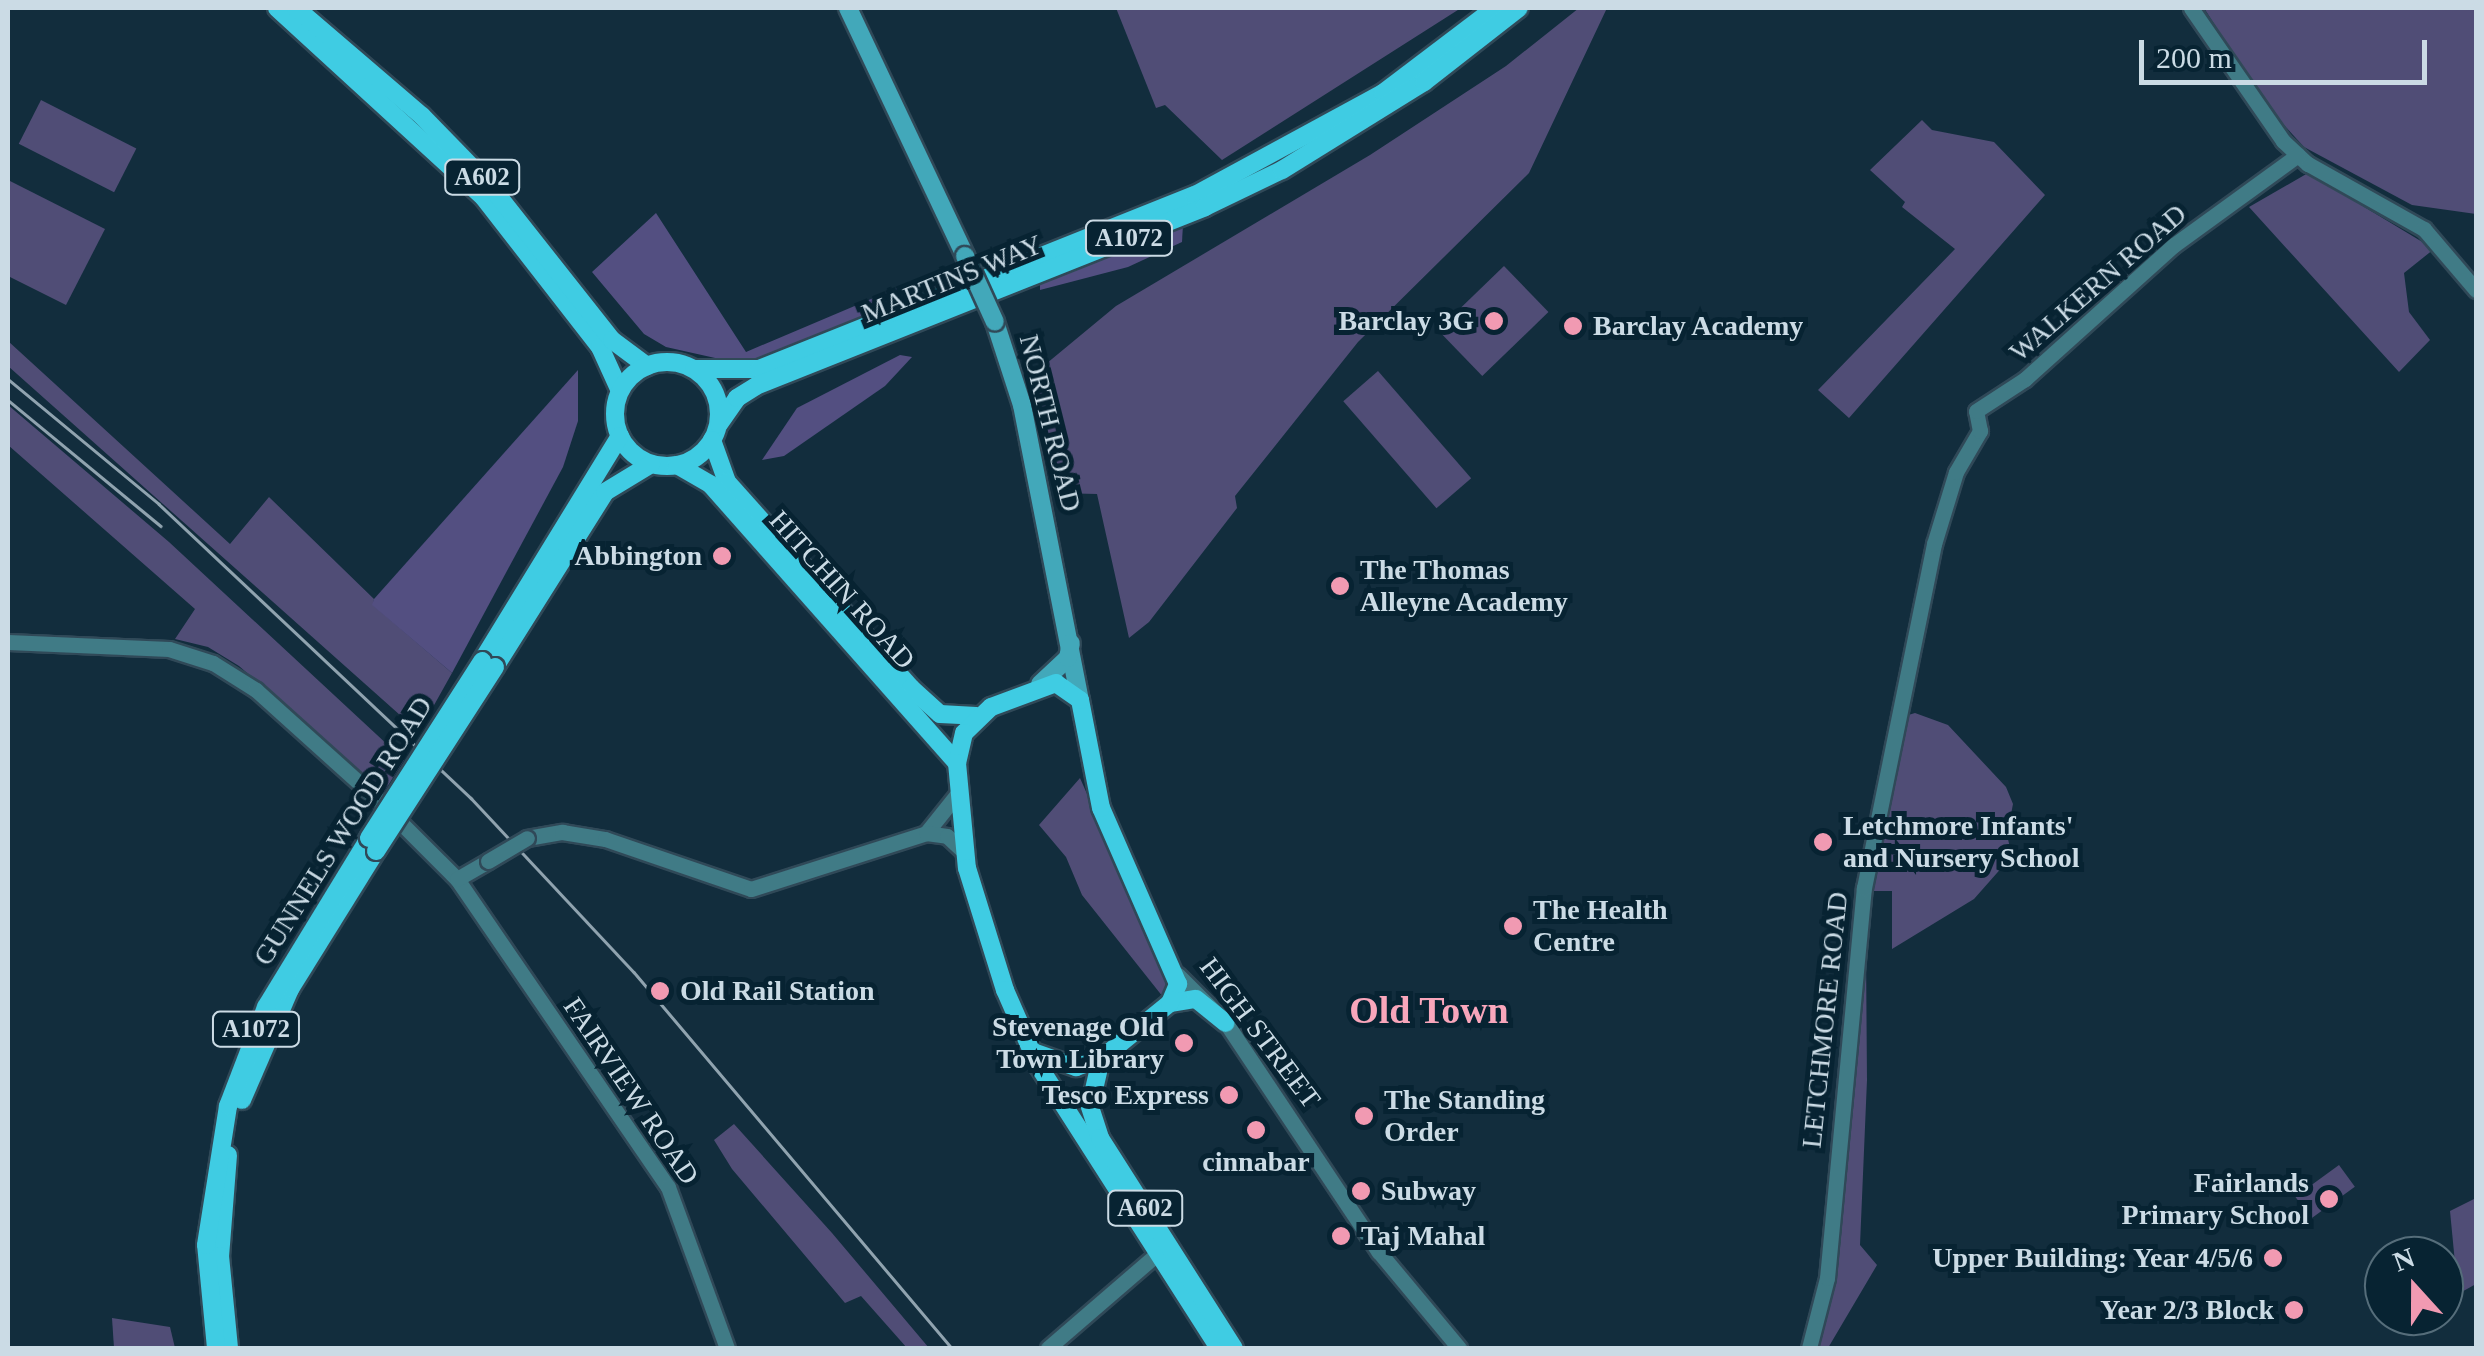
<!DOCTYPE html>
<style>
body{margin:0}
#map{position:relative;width:2484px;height:1356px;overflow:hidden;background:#122d3d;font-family:"Times New Roman",serif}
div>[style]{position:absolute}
.green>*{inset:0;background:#504d76;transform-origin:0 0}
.forest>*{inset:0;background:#534f81}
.roads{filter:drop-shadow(2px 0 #304958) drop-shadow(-2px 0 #304958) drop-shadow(0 2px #304958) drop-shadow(0 -2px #304958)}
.tertiary>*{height:15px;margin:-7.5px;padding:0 7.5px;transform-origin:7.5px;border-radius:7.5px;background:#407b86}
.secondary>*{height:18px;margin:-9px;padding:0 9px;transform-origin:9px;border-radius:9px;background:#42a8ba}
.primary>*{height:18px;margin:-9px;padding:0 9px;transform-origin:9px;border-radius:9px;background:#3fcce3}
.primary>.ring{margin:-9px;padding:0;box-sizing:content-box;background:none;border:18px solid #3fcce3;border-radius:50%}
.rail>*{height:2.5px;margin:-1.25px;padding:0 1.25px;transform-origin:1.25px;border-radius:1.25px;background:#90a3af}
.bridges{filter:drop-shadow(2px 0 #304958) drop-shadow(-2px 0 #304958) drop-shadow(0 2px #304958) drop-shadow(0 -2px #304958)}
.tertiary-bridge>*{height:15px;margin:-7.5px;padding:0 7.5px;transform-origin:7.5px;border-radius:7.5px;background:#407b86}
.secondary-bridge>*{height:18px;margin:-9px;padding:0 9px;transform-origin:9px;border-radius:9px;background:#42a8ba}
.primary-bridge>*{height:18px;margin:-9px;padding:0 9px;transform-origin:9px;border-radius:9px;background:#3fcce3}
.dots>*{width:28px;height:28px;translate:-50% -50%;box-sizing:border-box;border:5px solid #072332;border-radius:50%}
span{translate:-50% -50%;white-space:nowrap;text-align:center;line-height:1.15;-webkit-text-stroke:10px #072332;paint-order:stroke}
.shield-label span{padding:2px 8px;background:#072332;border:2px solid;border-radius:8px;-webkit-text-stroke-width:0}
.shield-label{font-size:25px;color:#cbdbe5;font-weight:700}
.street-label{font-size:28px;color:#cbdbe5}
.poi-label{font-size:28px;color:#cbdbe5;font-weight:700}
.right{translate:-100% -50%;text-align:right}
.left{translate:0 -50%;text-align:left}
.district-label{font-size:38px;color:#f8a6bb;font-weight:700}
.frame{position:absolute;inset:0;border:10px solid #cbdbe5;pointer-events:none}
.north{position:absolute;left:2364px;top:1236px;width:100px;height:100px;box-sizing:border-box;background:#072332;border:2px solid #556d7a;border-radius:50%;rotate:339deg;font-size:28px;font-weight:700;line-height:40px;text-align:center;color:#cbdbe5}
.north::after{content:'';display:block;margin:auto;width:35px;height:45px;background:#f19ab2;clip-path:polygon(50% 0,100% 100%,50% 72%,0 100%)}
.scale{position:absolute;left:2139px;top:40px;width:288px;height:45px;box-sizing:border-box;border:5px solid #cbdbe5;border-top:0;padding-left:12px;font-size:30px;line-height:35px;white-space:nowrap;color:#cbdbe5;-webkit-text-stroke:8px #072332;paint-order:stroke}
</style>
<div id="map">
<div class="green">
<div style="clip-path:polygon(1116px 8px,1461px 8px,1222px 160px,1165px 105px,1156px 108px)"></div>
<div style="clip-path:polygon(1579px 8px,1607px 8px,1529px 173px,1358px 342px,1235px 496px,1237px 508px,1149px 622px,1129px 638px,1097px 494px,1055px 493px,1029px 378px,1116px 306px,1370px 155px,1506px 66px)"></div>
<div style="clip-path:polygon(2204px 8px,2476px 8px,2476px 214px,2412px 205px,2304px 147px,2264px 103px)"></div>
<div style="left:41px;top:100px;width:107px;height:49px;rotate:27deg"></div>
<div style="clip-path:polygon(1922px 120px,1932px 130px,1994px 142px,2045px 195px,1849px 418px,1818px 390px,1955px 249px,1902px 207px,1905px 202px,1870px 170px)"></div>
<div style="clip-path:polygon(2308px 173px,2434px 249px,2404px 273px,2409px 312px,2430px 340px,2399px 372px,2249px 207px)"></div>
<div style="clip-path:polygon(8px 180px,105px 229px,66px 305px,8px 276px)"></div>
<div style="left:1504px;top:266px;width:64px;height:92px;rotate:46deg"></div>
<div style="clip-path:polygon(8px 341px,230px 544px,269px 497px,374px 599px,373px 605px,452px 673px,419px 732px,8px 366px)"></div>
<div style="left:1378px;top:371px;width:142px;height:46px;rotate:49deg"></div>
<div style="clip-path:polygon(8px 405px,169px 542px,404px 760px,384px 792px,239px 666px,208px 647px,175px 639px,195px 609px,8px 445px)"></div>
<div style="clip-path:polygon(1915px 713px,1948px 725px,2006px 787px,2013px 804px,2007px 835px,2012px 856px,1974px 899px,1892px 949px,1892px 891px,1871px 891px,1905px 716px)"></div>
<div style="clip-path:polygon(1080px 778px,1171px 984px,1163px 997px,1082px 895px,1066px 857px,1039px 825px)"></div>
<div style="clip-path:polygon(1861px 949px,1866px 950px,1867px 1080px,1860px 1245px,1877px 1265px,1828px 1348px,1818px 1348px,1831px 1290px)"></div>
<div style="clip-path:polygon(734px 1124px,832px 1233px,929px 1348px,907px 1348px,861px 1296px,845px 1303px,732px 1169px,714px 1140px)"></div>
<div style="left:2339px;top:1165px;width:27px;height:54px;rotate:54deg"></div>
<div style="clip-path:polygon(2476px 1198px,2476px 1284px,2458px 1294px,2450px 1211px)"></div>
<div style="clip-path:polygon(112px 1318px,170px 1327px,175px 1348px,114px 1348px)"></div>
</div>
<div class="forest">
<div style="clip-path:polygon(656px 213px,746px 352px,956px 263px,964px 279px,759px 361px,733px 362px,666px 347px,644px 334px,592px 272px)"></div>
<div style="clip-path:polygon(1183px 224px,1182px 242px,1128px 267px,1040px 290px,1040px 283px)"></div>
<div style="clip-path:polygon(900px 355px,912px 357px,885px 386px,784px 456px,762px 460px,797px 408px)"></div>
<div style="clip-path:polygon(578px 370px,578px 421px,563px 467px,452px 673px,372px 605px,374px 599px)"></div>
</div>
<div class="roads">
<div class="tertiary">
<div style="left:2191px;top:8px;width:162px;rotate:55.3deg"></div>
<div style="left:2283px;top:141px;width:34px;rotate:43deg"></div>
<div style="left:2308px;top:164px;width:133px;rotate:29.3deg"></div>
<div style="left:2424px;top:229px;width:80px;rotate:49.6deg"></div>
<div style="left:8px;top:642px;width:161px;rotate:2.5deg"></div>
<div style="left:169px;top:649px;width:46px;rotate:17.7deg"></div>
<div style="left:213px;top:663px;width:51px;rotate:32.1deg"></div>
<div style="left:256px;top:690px;width:160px;rotate:42deg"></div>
<div style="left:375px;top:797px;width:116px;rotate:45deg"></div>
<div style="left:457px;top:879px;width:373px;rotate:55.6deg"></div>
<div style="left:668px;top:1187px;width:171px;rotate:69.9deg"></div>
<div style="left:926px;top:833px;width:51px;rotate:-51.3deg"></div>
<div style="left:527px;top:838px;width:36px;rotate:-10deg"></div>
<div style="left:562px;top:832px;width:44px;rotate:9.2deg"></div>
<div style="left:605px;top:839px;width:154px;rotate:18.9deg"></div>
<div style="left:751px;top:889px;width:184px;rotate:-17.7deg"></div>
<div style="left:926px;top:833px;width:21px;rotate:8deg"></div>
<div style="left:947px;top:836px;width:23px;rotate:43deg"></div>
<div style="left:457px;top:879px;width:36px;rotate:-30deg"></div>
<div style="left:1178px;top:975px;width:68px;rotate:45deg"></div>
<div style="left:1226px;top:1023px;width:275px;rotate:56.3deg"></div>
<div style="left:1379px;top:1252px;width:125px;rotate:50.2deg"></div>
<div style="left:1048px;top:1348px;width:145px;rotate:-40.8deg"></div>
<div style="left:1809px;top:1348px;width:72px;rotate:-75.6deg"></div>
<div style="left:1827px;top:1278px;width:392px;rotate:-84.6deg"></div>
<div style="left:1864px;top:888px;width:351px;rotate:-78.5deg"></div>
<div style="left:1934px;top:544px;width:75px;rotate:-73deg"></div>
<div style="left:1956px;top:472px;width:48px;rotate:-59.7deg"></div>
<div style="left:1980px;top:431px;width:20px;rotate:-101deg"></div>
<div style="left:1976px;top:411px;width:59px;rotate:-33.1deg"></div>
<div style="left:2025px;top:379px;width:200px;rotate:-42deg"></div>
<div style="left:2174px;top:245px;width:153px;rotate:-36deg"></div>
</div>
<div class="secondary">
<div style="left:848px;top:8px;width:274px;rotate:64.7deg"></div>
<div style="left:995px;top:322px;width:87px;rotate:72deg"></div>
<div style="left:1022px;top:405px;width:301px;rotate:78.9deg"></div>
<div style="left:1040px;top:684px;width:38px;rotate:-43deg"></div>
<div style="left:1068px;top:658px;width:15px;rotate:-79deg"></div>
</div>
<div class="primary">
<div style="left:277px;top:8px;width:281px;rotate:42.5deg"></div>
<div style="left:484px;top:198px;width:189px;rotate:52.1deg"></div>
<div style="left:600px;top:347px;width:48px;rotate:65.6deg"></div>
<div style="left:296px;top:8px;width:166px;rotate:40.6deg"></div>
<div style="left:422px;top:116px;width:100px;rotate:45.8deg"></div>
<div style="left:492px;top:188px;width:194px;rotate:51.7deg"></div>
<div style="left:612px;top:340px;width:44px;rotate:36.6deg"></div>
<div class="ring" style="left:615px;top:362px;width:86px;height:86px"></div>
<div style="left:694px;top:369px;width:65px"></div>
<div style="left:759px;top:369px;width:469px;rotate:-21.8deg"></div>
<div style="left:1195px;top:195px;width:214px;rotate:-28.5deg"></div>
<div style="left:1383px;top:93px;width:141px;rotate:-37.2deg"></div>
<div style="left:719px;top:424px;width:32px;rotate:-55deg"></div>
<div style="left:737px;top:398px;width:22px;rotate:-32deg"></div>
<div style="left:756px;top:386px;width:483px;rotate:-21.7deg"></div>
<div style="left:1205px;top:207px;width:85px;rotate:-25.7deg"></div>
<div style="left:1282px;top:170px;width:167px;rotate:-31.8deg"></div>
<div style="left:1424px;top:82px;width:120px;rotate:-37.9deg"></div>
<div style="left:712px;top:440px;width:45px;rotate:70.3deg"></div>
<div style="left:727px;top:482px;width:276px;rotate:48.2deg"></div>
<div style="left:911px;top:688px;width:39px;rotate:42deg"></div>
<div style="left:940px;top:714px;width:36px;rotate:3deg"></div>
<div style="left:677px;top:465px;width:39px;rotate:30deg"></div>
<div style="left:711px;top:485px;width:371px;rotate:48.5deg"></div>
<div style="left:482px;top:661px;width:264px;rotate:-58.5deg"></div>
<div style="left:495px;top:667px;width:207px;rotate:-57.8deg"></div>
<div style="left:605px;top:492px;width:54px;rotate:-31.3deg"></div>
<div style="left:1170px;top:1003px;width:26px;rotate:-9deg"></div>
<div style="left:1196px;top:999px;width:38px;rotate:39deg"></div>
<div style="left:1033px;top:1052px;width:46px;rotate:19.2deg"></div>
<div style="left:1076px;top:1067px;width:26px;rotate:-18deg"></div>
<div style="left:1101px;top:1059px;width:89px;rotate:-39.1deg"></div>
<div style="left:1170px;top:1003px;width:21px;rotate:-67deg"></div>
<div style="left:1178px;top:984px;width:192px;rotate:-113.6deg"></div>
<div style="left:1101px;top:808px;width:110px;rotate:-101deg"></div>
<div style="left:1080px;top:700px;width:29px;rotate:-145deg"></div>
<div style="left:1056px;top:683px;width:69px;rotate:159.7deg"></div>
<div style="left:991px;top:707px;width:37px;rotate:136deg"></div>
<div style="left:964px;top:733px;width:31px;rotate:103deg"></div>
<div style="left:957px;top:763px;width:105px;rotate:84.6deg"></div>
<div style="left:967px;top:868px;width:128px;rotate:72.7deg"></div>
<div style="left:1005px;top:990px;width:82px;rotate:66.3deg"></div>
<div style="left:1038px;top:1065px;width:336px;rotate:57.4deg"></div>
<div style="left:1101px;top:1059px;width:49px;rotate:102.9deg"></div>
<div style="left:1090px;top:1107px;width:33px;rotate:72deg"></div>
<div style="left:1100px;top:1138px;width:249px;rotate:57.5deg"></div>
<div style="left:242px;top:1100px;width:121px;rotate:-66.6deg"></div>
<div style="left:290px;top:989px;width:163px;rotate:-58.1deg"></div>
<div style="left:228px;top:1155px;width:101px;rotate:94.5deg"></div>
<div style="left:220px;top:1256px;width:92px;rotate:84.4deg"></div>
<div style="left:216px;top:1348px;width:103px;rotate:-95.5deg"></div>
<div style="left:206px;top:1245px;width:141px;rotate:-81deg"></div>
<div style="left:228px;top:1106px;width:106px;rotate:-69deg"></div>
<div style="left:266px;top:1007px;width:198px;rotate:-58.6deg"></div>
</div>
</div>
<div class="rail">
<div style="left:8px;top:379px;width:196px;rotate:39.6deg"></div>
<div style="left:159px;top:504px;width:429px;rotate:43.3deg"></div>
<div style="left:471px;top:798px;width:238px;rotate:46.9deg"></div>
<div style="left:634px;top:972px;width:492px;rotate:49.8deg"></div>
<div style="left:8px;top:400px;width:198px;rotate:39.5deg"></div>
</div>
<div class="bridges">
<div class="tertiary-bridge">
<div style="left:488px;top:861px;width:45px;rotate:-30.5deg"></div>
</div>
<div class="secondary-bridge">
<div style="left:965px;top:256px;width:72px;rotate:65.6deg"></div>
</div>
<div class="primary-bridge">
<div style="left:369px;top:838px;width:210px;rotate:-57.4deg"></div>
<div style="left:376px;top:851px;width:219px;rotate:-57.1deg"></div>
</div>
</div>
<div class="dots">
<div style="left:1494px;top:321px;background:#f19ab2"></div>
<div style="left:1573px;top:326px;background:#f19ab2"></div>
<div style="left:722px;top:556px;background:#f19ab2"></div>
<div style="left:1340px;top:586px;background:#f19ab2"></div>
<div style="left:1823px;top:842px;background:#f19ab2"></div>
<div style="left:1513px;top:926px;background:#f19ab2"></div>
<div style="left:660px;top:991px;background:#f19ab2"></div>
<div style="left:1184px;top:1043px;background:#f19ab2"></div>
<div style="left:1229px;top:1095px;background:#f19ab2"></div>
<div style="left:1364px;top:1116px;background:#f19ab2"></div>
<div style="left:1256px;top:1130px;background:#f19ab2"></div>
<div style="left:1361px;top:1191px;background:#f19ab2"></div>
<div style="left:2329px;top:1199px;background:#f19ab2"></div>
<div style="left:1341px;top:1236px;background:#f19ab2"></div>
<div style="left:2273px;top:1258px;background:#f19ab2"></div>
<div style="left:2294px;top:1310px;background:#f19ab2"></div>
</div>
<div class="shield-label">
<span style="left:482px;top:177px">A602</span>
<span style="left:1129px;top:238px">A1072</span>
<span style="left:256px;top:1029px">A1072</span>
<span style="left:1145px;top:1208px">A602</span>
</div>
<div class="street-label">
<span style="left:952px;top:279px;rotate:-22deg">MARTINS WAY</span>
<span style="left:2098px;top:283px;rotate:-41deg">WALKERN ROAD</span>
<span style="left:1050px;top:423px;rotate:76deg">NORTH ROAD</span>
<span style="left:842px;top:590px;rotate:48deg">HITCHIN ROAD</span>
<span style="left:343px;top:831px;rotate:-58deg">GUNNELS WOOD ROAD</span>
<span style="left:1825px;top:1020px;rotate:-84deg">LETCHMORE ROAD</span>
<span style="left:1260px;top:1033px;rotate:53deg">HIGH STREET</span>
<span style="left:631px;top:1091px;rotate:56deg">FAIRVIEW ROAD</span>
</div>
<div class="poi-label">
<span class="right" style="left:1474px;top:321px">Barclay 3G</span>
<span class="left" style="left:1593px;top:326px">Barclay Academy</span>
<span class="right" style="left:702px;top:556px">Abbington</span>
<span class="left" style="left:1360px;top:586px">The Thomas<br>Alleyne Academy</span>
<span class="left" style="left:1843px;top:842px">Letchmore Infants'<br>and Nursery School</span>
<span class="left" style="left:1533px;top:926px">The Health<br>Centre</span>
<span class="left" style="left:680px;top:991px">Old Rail Station</span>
<span class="right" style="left:1164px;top:1043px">Stevenage Old<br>Town Library</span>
<span class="right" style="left:1209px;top:1095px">Tesco Express</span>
<span class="left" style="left:1384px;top:1116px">The Standing<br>Order</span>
<span style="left:1256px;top:1162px">cinnabar</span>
<span class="right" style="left:2309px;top:1199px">Fairlands<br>Primary School</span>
<span class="left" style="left:1381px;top:1191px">Subway</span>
<span class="left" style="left:1361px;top:1236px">Taj Mahal</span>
<span class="right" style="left:2253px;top:1258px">Upper Building: Year 4/5/6</span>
<span class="right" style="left:2274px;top:1310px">Year 2/3 Block</span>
</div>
<div class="district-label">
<span style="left:1429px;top:1011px">Old Town</span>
</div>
<div class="frame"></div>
<div class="north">N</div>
<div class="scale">200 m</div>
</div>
